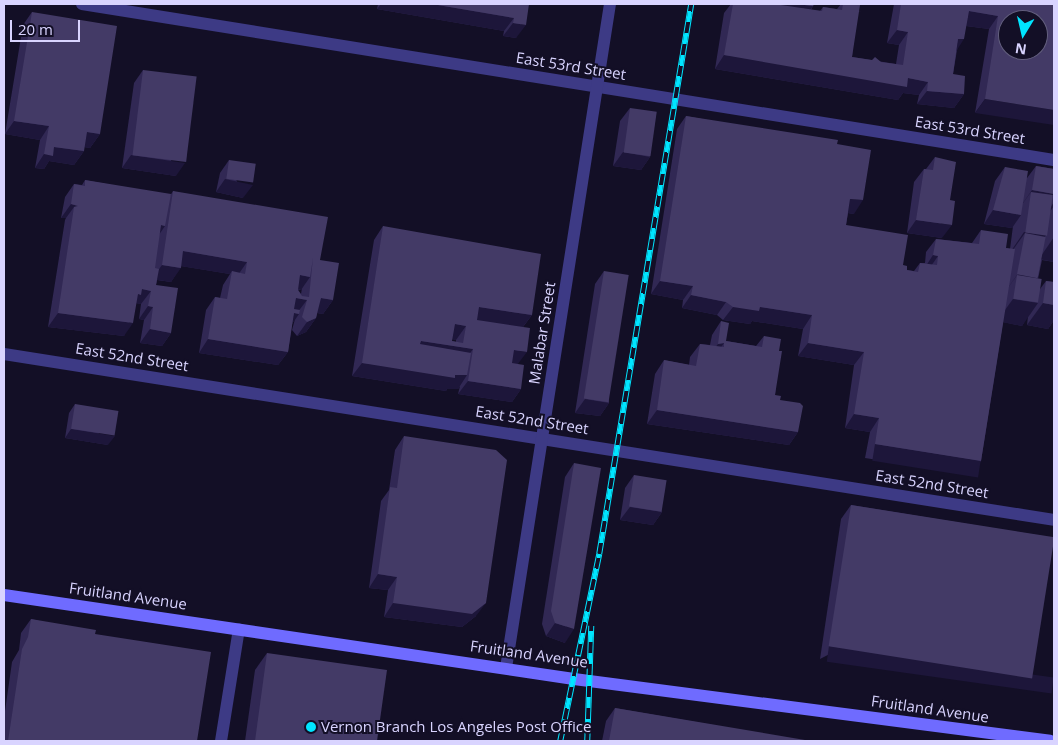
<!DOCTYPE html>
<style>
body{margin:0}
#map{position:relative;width:1058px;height:745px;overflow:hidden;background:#130f26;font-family:"Open Sans",sans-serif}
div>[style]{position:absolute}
.street>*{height:12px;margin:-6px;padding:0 6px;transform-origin:6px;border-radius:6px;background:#3d3a85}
.secondary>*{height:12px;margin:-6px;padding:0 6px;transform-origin:6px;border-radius:6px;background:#6f6bff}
.rail>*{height:5.5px;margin-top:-2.75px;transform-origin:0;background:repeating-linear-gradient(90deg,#130f26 0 11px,#00e5ff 0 22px);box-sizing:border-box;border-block:1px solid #00e5ff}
.wall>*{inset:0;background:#312854}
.shaded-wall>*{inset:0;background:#1d163a;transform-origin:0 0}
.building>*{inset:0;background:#433a66;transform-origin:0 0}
.dots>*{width:14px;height:14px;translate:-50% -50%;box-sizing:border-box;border:2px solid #130f26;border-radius:50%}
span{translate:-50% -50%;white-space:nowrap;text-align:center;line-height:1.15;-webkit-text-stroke:4px #130f26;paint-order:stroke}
.street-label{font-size:15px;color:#d9d4ff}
.poi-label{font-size:15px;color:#d9d4ff}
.left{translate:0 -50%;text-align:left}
.frame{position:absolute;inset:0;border:5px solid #d9d4ff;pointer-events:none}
.north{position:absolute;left:998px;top:10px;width:50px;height:50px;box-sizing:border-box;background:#130f26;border:1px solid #625e7d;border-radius:50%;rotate:189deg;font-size:14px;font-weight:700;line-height:20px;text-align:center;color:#d9d4ff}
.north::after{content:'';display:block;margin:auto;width:18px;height:22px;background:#00e5ff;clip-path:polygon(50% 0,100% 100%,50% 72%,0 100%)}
.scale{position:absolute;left:10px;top:20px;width:70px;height:22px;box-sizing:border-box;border:2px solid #d9d4ff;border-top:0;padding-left:6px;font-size:15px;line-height:18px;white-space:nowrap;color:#d9d4ff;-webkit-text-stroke:4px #130f26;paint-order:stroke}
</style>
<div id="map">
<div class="street">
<div style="left:82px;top:4px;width:984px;rotate:9.12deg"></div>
<div style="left:4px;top:354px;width:1063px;rotate:8.98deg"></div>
<div style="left:506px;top:668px;width:672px;rotate:-81.1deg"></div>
<div style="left:221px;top:741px;width:113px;rotate:-80.9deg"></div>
</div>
<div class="secondary">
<div style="left:4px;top:595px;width:576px;rotate:8.38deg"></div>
<div style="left:574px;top:679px;width:480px;rotate:7.4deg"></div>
</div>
<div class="rail">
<div style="left:560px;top:741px;width:191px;rotate:-78.2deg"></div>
<div style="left:599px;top:554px;width:558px;rotate:-80.5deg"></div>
<div style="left:587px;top:741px;width:115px;rotate:-88deg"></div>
</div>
<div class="wall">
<div style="clip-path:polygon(378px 4px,529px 4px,516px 38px,503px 36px,504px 31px,377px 9px)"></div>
<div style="clip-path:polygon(731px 4px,814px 4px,811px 10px,820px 11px,823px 7px,837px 9px,841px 4px,857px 4px,852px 57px,896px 64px,899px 45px,887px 43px,894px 4px,1054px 4px,975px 113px,989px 29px,966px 26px,957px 50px,953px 74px,964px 94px,954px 108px,917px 104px,919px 95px,903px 93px,898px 100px,715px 69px,724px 13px)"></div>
<div style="clip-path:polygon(32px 12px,100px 134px,90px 148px,84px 147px,84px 151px,74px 165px,49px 161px,44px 169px,35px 168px,40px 140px,5px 134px,23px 25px)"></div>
<div style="clip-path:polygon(143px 70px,176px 176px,122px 168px,134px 83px)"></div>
<div style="clip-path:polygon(630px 108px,650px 157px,641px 170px,613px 166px,620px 121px)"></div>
<div style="clip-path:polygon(686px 116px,837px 144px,854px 214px,848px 213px,846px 225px,903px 265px,907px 270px,914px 271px,920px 263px,925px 263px,926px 252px,936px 239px,972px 243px,981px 230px,1006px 248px,1010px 249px,1013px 226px,1012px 228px,984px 224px,995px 181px,1005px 167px,1027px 178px,1036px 166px,1054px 169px,1054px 262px,1042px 260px,1038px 279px,1040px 289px,1046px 281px,1054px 282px,1054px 320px,1048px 329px,1027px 325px,1028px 316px,1022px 326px,1003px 322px,981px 461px,972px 475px,865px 458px,870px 432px,845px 428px,854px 365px,798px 356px,803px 329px,752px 321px,750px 324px,723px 320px,717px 315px,682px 308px,683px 300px,651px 294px,677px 129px)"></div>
<div style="clip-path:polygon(935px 157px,942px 238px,907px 233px,914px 182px,924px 169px,926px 169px)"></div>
<div style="clip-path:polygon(229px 160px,243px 198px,216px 192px,220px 173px)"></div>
<div style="clip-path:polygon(evenodd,85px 180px,170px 196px,173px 191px,320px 260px,333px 300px,323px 314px,317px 313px,316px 318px,306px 332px,297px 336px,292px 330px,295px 319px,292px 324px,288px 352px,278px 365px,199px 353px,206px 310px,215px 297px,220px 298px,223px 285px,230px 274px,181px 266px,171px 282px,157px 280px,156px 285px,171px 333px,162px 346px,140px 343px,144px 320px,139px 319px,141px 304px,136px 303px,124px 336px,48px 327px,65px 220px,66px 218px,61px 218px,65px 197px,74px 184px,82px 185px,85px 180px,302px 288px,301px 294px,298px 290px,301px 290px,302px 288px)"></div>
<div style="clip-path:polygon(evenodd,383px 226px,532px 315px,523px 327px,518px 364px,521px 389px,512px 402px,458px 394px,460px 386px,458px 389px,447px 389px,446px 391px,352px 376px,374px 240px,383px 226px,452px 339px,456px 340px,456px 342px,452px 341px,452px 339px)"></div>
<div style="clip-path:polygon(604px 271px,609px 403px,600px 416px,575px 413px,595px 284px)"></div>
<div style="clip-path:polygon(721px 321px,726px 341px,756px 346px,764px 336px,779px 351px,775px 395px,780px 400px,798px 432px,789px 445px,647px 424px,655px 374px,664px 360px,689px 365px,690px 357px,700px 344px,710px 345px,712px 335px)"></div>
<div style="clip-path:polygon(75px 404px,108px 445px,65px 438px,69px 413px)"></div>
<div style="clip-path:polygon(404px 436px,476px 616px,462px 627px,384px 617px,388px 590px,369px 588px,381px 501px,389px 490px,395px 450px)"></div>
<div style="clip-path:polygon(574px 463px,565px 643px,546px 636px,542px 624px,565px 477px)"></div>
<div style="clip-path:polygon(634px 475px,662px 512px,653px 525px,620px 520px,625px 488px)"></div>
<div style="clip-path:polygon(851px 505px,1054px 538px,820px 659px,841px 519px)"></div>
<div style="clip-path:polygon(31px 619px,95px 634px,197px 741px,4px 741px,4px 718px,12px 662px,19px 650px,21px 633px)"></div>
<div style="clip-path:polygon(267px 653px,377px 741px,245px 741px,255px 670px)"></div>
<div style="clip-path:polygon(615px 708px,805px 741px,602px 741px,606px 721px)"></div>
</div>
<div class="shaded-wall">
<div style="clip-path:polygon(381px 4px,432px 4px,514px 18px,504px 31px,377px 9px)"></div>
<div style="clip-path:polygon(768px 4px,796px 4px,813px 6px,804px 20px)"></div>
<div style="clip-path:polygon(969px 11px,998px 16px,989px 29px,959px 25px)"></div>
<div style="clip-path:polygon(513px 23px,526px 25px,516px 38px,503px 36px)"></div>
<div style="clip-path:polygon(897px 30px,908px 32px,899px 45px,887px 43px)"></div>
<div style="clip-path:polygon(958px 39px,964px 39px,955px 53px)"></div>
<div style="clip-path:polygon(724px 55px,908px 78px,928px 82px,919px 95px,903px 93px,898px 100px,715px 69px)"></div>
<div style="clip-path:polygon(927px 91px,964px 94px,954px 108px,917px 104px)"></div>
<div style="clip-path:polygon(985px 99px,1054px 110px,1054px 125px,975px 113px)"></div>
<div style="clip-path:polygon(14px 121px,49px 126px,40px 140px,5px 134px)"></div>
<div style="clip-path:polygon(87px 132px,100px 134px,90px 148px,77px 146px)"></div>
<div style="clip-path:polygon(54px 147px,84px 151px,74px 165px,49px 161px,44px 169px,35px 168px,44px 154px)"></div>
<div style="clip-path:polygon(623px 152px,650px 157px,641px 170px,613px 166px)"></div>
<div style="clip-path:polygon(131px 155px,185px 163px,176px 176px,122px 168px)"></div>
<div style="clip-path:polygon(225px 179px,253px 185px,243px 198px,216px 192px)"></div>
<div style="clip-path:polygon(1032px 190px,1054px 194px,1039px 216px,1031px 192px,1016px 213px)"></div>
<div style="clip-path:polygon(850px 199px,863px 200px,854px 214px,840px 212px)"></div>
<div style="clip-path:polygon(1054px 202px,1054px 206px,1046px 217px,1044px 217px)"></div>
<div style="clip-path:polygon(71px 204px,78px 206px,74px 207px,66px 218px,61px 218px)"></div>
<div style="clip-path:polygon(993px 210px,1021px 215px,1012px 228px,984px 224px)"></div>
<div style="clip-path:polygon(916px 220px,952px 225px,942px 238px,907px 233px)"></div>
<div style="clip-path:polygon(161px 225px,165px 226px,156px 239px)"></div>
<div style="clip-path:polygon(1024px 232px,1046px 235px,1030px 258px,1025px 233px,1010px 254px,1009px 254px)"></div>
<div style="clip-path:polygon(1054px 237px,1054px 262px,1039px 259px)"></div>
<div style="clip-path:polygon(183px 251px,247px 262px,238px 275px,232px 271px,230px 274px,174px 265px)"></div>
<div style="clip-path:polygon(933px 255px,938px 256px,929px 269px,924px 269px)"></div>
<div style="clip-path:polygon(162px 265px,181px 268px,171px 282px,152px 279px)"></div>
<div style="clip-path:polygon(1018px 274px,1039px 277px,1023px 300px,1017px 275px,1002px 296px)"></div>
<div style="clip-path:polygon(300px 275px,310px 277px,301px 290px,291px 288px)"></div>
<div style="clip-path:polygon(660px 281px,693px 286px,683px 300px,651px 294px)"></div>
<div style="clip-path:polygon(142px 289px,151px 291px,141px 304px,135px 303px,128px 307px)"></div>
<div style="clip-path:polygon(691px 295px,726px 302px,717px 315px,682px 308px)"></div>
<div style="clip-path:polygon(296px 298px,307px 300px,297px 313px,287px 312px)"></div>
<div style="clip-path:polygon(321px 298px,333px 300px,323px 314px,311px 312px)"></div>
<div style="clip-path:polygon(1013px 299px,1038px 303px,1022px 326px,997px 321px)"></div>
<div style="clip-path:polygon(1043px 303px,1054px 305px,1054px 320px,1048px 329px,1027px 325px)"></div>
<div style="clip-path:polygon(148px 306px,153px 307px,144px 320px,139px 319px)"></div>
<div style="clip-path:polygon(479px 307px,532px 315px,522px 328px,470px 320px)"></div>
<div style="clip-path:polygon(733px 307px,760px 307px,812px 315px,803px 329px,752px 321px,750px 324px,723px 320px)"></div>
<div style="clip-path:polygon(58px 313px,133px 323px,124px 336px,48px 327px)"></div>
<div style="clip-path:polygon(294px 313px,299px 314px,290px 327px)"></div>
<div style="clip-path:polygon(316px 318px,306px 332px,297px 336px,307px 322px)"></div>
<div style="clip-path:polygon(455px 324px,466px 326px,456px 340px,445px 338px)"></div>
<div style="clip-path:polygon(150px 329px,171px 333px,162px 346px,140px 343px)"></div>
<div style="clip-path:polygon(208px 339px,288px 352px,278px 365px,199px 353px)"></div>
<div style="clip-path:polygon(421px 341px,473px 349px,463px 363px,411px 355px)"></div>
<div style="clip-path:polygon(724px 343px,715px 356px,708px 357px,718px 344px)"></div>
<div style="clip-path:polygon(808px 343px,864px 352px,854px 365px,798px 356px)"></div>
<div style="clip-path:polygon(514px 350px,527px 352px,517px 365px,505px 363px)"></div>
<div style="clip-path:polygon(362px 363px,467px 375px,458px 389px,447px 389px,446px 391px,352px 376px)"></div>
<div style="clip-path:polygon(468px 381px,521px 389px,512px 402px,458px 394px)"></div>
<div style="clip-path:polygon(585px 399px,609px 403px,600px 416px,575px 413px)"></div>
<div style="clip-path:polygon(657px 410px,798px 432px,789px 445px,647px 424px)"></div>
<div style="clip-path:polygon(854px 414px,879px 418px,870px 432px,845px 428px)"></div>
<div style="clip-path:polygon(71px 429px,115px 436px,108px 445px,65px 438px)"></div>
<div style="left:875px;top:444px;width:107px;height:17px;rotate:9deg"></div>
<div style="clip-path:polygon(630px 507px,662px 512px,653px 525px,620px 520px)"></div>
<div style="clip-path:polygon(378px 574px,397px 577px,388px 590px,369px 588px)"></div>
<div style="clip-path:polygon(393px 603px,486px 603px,476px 616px,462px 627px,384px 617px)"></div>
<div style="clip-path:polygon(555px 623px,574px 629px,565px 643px,546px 636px)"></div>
<div style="left:829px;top:646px;width:227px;height:16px;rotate:8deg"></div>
</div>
<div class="building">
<div style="clip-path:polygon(432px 4px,529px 4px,526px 25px,513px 23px,514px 18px)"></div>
<div style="clip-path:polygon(evenodd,733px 4px,774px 4px,822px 11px,823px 7px,842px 10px,843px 4px,857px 4px,860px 5px,852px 57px,872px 60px,875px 57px,881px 62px,903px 65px,908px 32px,897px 30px,901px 4px,1054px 4px,1054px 110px,985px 99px,998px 16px,969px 11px,964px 39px,958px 39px,953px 74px,965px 76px,964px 94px,927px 91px,928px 82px,908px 78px,907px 87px,724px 55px,733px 4px,1008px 20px,1038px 20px,1038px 50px,1008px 50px,1008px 20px)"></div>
<div style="clip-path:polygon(796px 4px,814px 4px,813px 6px)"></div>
<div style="clip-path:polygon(32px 12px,117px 26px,100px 134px,87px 132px,84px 151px,54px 147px,53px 156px,44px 154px,49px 126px,14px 121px)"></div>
<div style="left:143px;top:70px;width:54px;height:86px;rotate:7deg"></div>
<div style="left:630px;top:108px;width:27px;height:45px;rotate:8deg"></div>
<div style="clip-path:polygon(686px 116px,838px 140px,837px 144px,871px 150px,863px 200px,850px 199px,846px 225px,908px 235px,903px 265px,907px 266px,907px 270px,918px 272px,920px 263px,937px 265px,938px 256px,933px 255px,936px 239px,979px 244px,981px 230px,1008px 234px,1006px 248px,1015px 249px,981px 461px,875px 444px,879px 418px,854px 414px,864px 352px,808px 343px,812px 315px,760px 307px,759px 311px,733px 307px,726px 302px,691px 295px,693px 286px,660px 281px)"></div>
<div style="clip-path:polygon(935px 157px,956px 162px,950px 200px,955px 201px,952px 225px,916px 220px,924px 169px,933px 170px)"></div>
<div style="left:229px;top:160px;width:27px;height:19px;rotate:8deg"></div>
<div style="clip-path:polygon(1036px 166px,1054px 169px,1054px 194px,1032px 190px)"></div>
<div style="clip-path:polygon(1005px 167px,1028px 171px,1021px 215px,993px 210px)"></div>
<div style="clip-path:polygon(85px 180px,171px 194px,165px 226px,161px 225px,155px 268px,159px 269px,156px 285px,178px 288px,171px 333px,150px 329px,153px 307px,148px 306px,151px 291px,142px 289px,141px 295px,138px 294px,133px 323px,58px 313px,74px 207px,78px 206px,71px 204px,74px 184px,85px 186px)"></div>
<div style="clip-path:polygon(evenodd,173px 191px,328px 217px,320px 260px,339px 263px,333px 300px,321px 298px,316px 318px,307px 322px,302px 317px,307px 300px,296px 298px,294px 309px,300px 310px,299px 314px,294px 313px,288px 352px,208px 339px,215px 297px,227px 299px,232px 271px,245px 274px,247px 262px,183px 251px,181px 268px,162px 265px,173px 191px,313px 258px,309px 297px,302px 296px,298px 290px,300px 275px,310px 277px,313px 258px)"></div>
<div style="left:1031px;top:192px;width:22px;height:41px;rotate:8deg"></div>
<div style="clip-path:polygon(evenodd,383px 226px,541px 254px,532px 315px,479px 307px,477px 320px,530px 328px,527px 352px,514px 350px,512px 363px,524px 365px,521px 389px,468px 381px,473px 349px,421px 341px,420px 344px,471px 353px,467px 375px,455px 375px,455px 378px,362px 363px,383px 226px,455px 324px,466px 326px,463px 343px,452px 341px,455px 324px)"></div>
<div style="left:1025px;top:233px;width:21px;height:42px;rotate:11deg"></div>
<div style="left:604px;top:271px;width:25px;height:129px;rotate:9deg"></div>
<div style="left:1017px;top:275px;width:25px;height:24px;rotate:9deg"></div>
<div style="clip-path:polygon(1046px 281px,1054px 282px,1054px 305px,1043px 303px)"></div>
<div style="clip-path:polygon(721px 321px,729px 323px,726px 341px,762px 347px,764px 336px,781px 339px,779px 351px,782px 351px,775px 395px,781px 396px,780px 400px,800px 403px,803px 406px,798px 432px,657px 410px,664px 360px,696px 366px,700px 344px,724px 347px,724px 343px,718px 344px)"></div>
<div style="left:75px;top:404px;width:44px;height:25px;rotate:9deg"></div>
<div style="clip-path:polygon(404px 436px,496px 450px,507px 460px,486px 603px,472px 614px,393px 603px,397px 577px,378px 574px,390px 487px,397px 488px)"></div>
<div style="clip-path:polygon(574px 463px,601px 468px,574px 629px,555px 623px,551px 611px)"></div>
<div style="left:634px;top:475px;width:33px;height:32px;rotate:9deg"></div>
<div style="left:851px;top:505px;width:206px;height:143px;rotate:9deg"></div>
<div style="clip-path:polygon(31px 619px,96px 630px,95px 634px,211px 652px,197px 741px,8px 741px,22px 649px,28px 637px)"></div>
<div style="clip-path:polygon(267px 653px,387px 670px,377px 741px,255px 741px)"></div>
<div style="clip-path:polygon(615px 708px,805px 740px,805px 741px,609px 741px)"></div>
</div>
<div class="dots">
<div style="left:311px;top:727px;background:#00e5ff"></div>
</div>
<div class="street-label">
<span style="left:571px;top:66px;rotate:9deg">East 53rd Street</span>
<span style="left:970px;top:130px;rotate:9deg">East 53rd Street</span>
<span style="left:542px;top:333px;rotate:-81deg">Malabar Street</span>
<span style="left:132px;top:357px;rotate:9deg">East 52nd Street</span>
<span style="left:532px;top:420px;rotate:9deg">East 52nd Street</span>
<span style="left:932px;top:484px;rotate:9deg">East 52nd Street</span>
<span style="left:128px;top:596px;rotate:8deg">Fruitland Avenue</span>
<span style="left:529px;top:654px;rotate:8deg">Fruitland Avenue</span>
<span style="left:930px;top:709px;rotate:8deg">Fruitland Avenue</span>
</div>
<div class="poi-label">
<span class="left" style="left:321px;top:727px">Vernon Branch Los Angeles Post Office</span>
</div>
<div class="frame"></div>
<div class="north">N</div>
<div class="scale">20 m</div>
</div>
